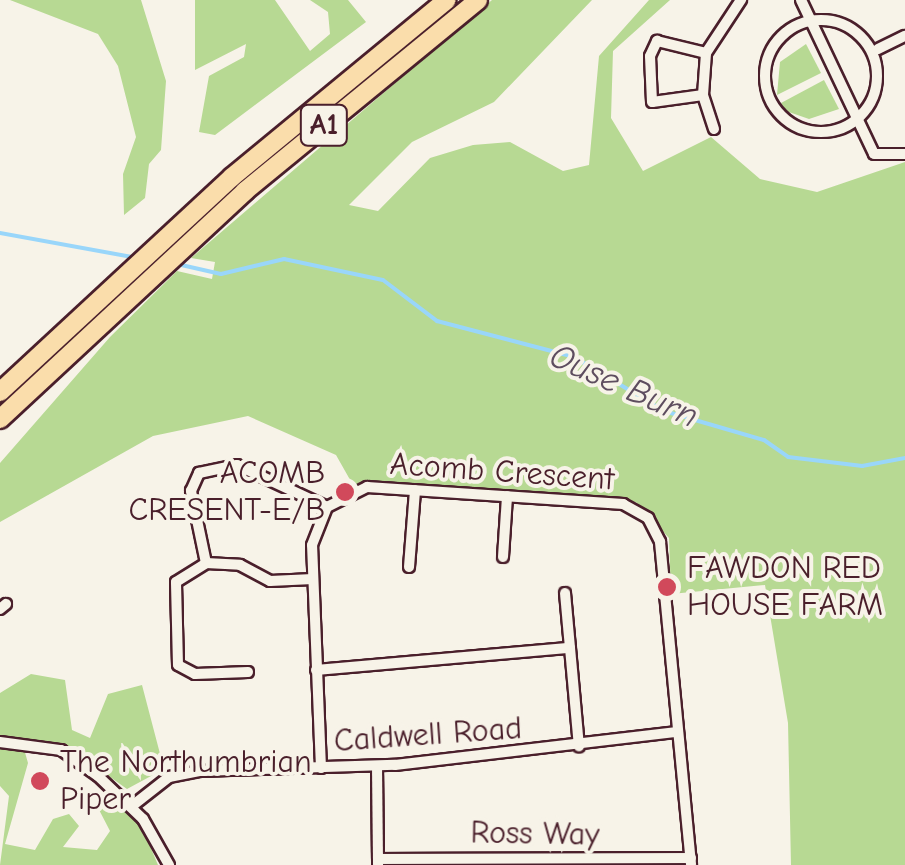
<!DOCTYPE html>
<style>
body{margin:0}
#map{position:relative;width:905px;height:865px;overflow:hidden;background:#f7f3e8;font-family:"Comic Neue",sans-serif}
div>[style]{position:absolute}
.green>*{inset:0;background:#b7d993}
.stream>*{height:4px;margin:-2px;padding:0 2px;transform-origin:2px;border-radius:2px;background:#99d6fa}
.roads{filter:drop-shadow(2px 0 #4a1f2b) drop-shadow(-2px 0 #4a1f2b) drop-shadow(0 2px #4a1f2b) drop-shadow(0 -2px #4a1f2b)}
.minor>*{height:10px;margin:-5px;padding:0 5px;transform-origin:5px;border-radius:5px;background:#f7f3e8}
.minor>.ring{margin:-5px;padding:0;box-sizing:content-box;background:none;border:10px solid #f7f3e8;border-radius:50%}
.trunk>*{height:18px;margin:-9px;padding:0 9px;transform-origin:9px;border-radius:9px;background:#faddab}
.dots>*{width:28px;height:28px;translate:-50% -50%;box-sizing:border-box;border:5px solid #f7f3e8;border-radius:50%}
span{translate:-50% -50%;white-space:nowrap;text-align:center;line-height:1.15;-webkit-text-stroke:8px #f7f3e8;paint-order:stroke}
.shield-label span{padding:2px 8px;background:#f7f3e8;border:2px solid;border-radius:8px;-webkit-text-stroke-width:0}
.shield-label{font-size:30px;color:#4a1f2b;font-weight:700}
.street-label{font-size:32px;color:#4a1f2b}
.poi-label{font-size:32px;color:#4a1f2b}
.right{translate:-100% -50%;text-align:right}
.left{translate:0 -50%;text-align:left}
.water-label{font-size:35px;color:#5e4d5f;font-style:italic}
</style>
<div id="map">
<div class="green">
<div style="clip-path:polygon(10px 0,141px 0,166px 81px,161px 150px,149px 164px,145px 198px,124px 215px,123px 174px,136px 137px,118px 66px,98px 34px)"></div>
<div style="clip-path:polygon(195px 0,275px 0,310px 51px,330px 34px,328px 12px,310px 0,348px 0,366px 22px,215px 135px,199px 132px,209px 76px,244px 57px,246px 44px,195px 70px)"></div>
<div style="clip-path:polygon(492px 0,592px 0,494px 102px,412px 142px,349px 205px,378px 211px,430px 158px,473px 145px,510px 142px,563px 171px,589px 165px,599px 56px,649px 0,670px 0,613px 51px,611px 118px,643px 171px,711px 137px,760px 179px,817px 192px,905px 162px,905px 865px,791px 865px,788px 723px,765px 585px,671px 594px,669px 538px,636px 502px,353px 485px,336px 455px,248px 416px,153px 436px,0 522px,0 463px,110px 337px,177px 271px,212px 279px,215px 262px,191px 258px)"></div>
<div style="clip-path:polygon(806px 44px,821px 73px,777px 95px,780px 62px)"></div>
<div style="clip-path:polygon(824px 80px,839px 109px,809px 119px,786px 111px,781px 103px)"></div>
<div style="clip-path:polygon(31px 674px,65px 680px,72px 730px,90px 738px,108px 694px,142px 685px,164px 769px,127px 789px,65px 745px,0 736px,0 693px)"></div>
<div style="clip-path:polygon(0 748px,24px 749px,28px 763px,5px 844px,35px 850px,53px 819px,69px 814px,79px 826px,63px 847px,97px 850px,110px 831px,95px 802px,105px 792px,139px 820px,158px 865px,0 865px,9px 796px,0 786px)"></div>
</div>
<div class="stream">
<div style="left:0;top:233px;width:140px;rotate:10.3deg"></div>
<div style="left:177px;top:264px;width:45px;rotate:12.8deg"></div>
<div style="left:221px;top:274px;width:65px;rotate:-13.4deg"></div>
<div style="left:284px;top:259px;width:101px;rotate:12deg"></div>
<div style="left:383px;top:280px;width:68px;rotate:37.2deg"></div>
<div style="left:437px;top:321px;width:142px;rotate:14.7deg"></div>
<div style="left:574px;top:357px;width:105px;rotate:31deg"></div>
<div style="left:664px;top:411px;width:104px;rotate:16.2deg"></div>
<div style="left:764px;top:440px;width:29px;rotate:35deg"></div>
<div style="left:788px;top:457px;width:75px;rotate:6.9deg"></div>
<div style="left:862px;top:466px;width:44px;rotate:-10.5deg"></div>
</div>
<div class="roads">
<div class="minor">
<div style="left:801px;top:0;width:170px;rotate:64.6deg"></div>
<div style="left:874px;top:154px;width:31px"></div>
<div class="ring" style="left:765px;top:20px;width:102px;height:102px"></div>
<div style="left:878px;top:49px;width:30px;rotate:-26deg"></div>
<div style="left:703px;top:95px;width:51px;rotate:172.2deg"></div>
<div style="left:652px;top:102px;width:46px;rotate:-92.5deg"></div>
<div style="left:650px;top:56px;width:17px;rotate:-65deg"></div>
<div style="left:657px;top:41px;width:50px;rotate:13.8deg"></div>
<div style="left:714px;top:129px;width:36px;rotate:-108deg"></div>
<div style="left:703px;top:95px;width:42px;rotate:-85.9deg"></div>
<div style="left:706px;top:53px;width:64px;rotate:-56.6deg"></div>
<div style="left:503px;top:557px;width:61px;rotate:-86.2deg"></div>
<div style="left:206px;top:563px;width:74px;rotate:-101.8deg"></div>
<div style="left:191px;top:491px;width:20px;rotate:-66deg"></div>
<div style="left:199px;top:473px;width:39px;rotate:-12deg"></div>
<div style="left:237px;top:465px;width:99px;rotate:25deg"></div>
<div style="left:409px;top:567px;width:77px;rotate:-85.5deg"></div>
<div style="left:565px;top:593px;width:154px;rotate:84.8deg"></div>
<div style="left:0;top:609px;width:8px;rotate:-40deg"></div>
<div style="left:316px;top:670px;width:255px;rotate:-5deg"></div>
<div style="left:248px;top:672px;width:53px;rotate:177.8deg"></div>
<div style="left:195px;top:674px;width:19px;rotate:-152deg"></div>
<div style="left:178px;top:665px;width:83px;rotate:-91.4deg"></div>
<div style="left:176px;top:582px;width:36px;rotate:-32deg"></div>
<div style="left:206px;top:563px;width:34px;rotate:3deg"></div>
<div style="left:240px;top:565px;width:34px;rotate:28deg"></div>
<div style="left:270px;top:581px;width:43px;rotate:-2.7deg"></div>
<div style="left:0;top:742px;width:62px;rotate:7.5deg"></div>
<div style="left:61px;top:750px;width:45px;rotate:35.1deg"></div>
<div style="left:98px;top:776px;width:62px;rotate:43.7deg"></div>
<div style="left:143px;top:819px;width:53px;rotate:60.5deg"></div>
<div style="left:377px;top:766px;width:99px;rotate:89.4deg"></div>
<div style="left:321px;top:768px;width:223px;rotate:-92.3deg"></div>
<div style="left:312px;top:545px;width:41px;rotate:-68.5deg"></div>
<div style="left:327px;top:507px;width:45px;rotate:-26.6deg"></div>
<div style="left:367px;top:487px;width:257px;rotate:3.8deg"></div>
<div style="left:623px;top:504px;width:29px;rotate:29deg"></div>
<div style="left:648px;top:518px;width:27px;rotate:63deg"></div>
<div style="left:660px;top:542px;width:324px;rotate:84.5deg"></div>
<div style="left:132px;top:806px;width:47px;rotate:-38.1deg"></div>
<div style="left:169px;top:777px;width:31px;rotate:-11deg"></div>
<div style="left:199px;top:771px;width:196px;rotate:-1.8deg"></div>
<div style="left:395px;top:765px;width:284px;rotate:-6.7deg"></div>
<div style="left:378px;top:859px;width:313px;rotate:-0.2deg"></div>
</div>
<div class="trunk">
<div style="left:0;top:392px;width:316px;rotate:-42.8deg"></div>
<div style="left:232px;top:177px;width:278px;rotate:-39.5deg"></div>
<div style="left:0;top:419px;width:335px;rotate:-42.9deg"></div>
<div style="left:245px;top:191px;width:301px;rotate:-39.3deg"></div>
</div>
</div>
<div class="dots">
<div style="left:345px;top:492px;background:#d1495b"></div>
<div style="left:667px;top:587px;background:#d1495b"></div>
<div style="left:40px;top:781px;background:#d1495b"></div>
</div>
<div class="shield-label">
<span style="left:324px;top:125px">A1</span>
</div>
<div class="street-label">
<span style="left:502px;top:472px;rotate:4deg">Acomb Crescent</span>
<span style="left:428px;top:735px;rotate:-4deg">Caldwell Road</span>
<span style="left:535px;top:834px;rotate:1deg">Ross Way</span>
</div>
<div class="poi-label">
<span class="right" style="left:325px;top:492px">ACOMB<br>CRESENT-E/B</span>
<span class="left" style="left:687px;top:587px">FAWDON RED<br>HOUSE FARM</span>
<span class="left" style="left:60px;top:781px">The Northumbrian<br>Piper</span>
</div>
<div class="water-label">
<span style="left:624px;top:386px;rotate:24deg">Ouse Burn</span>
</div>
</div>
